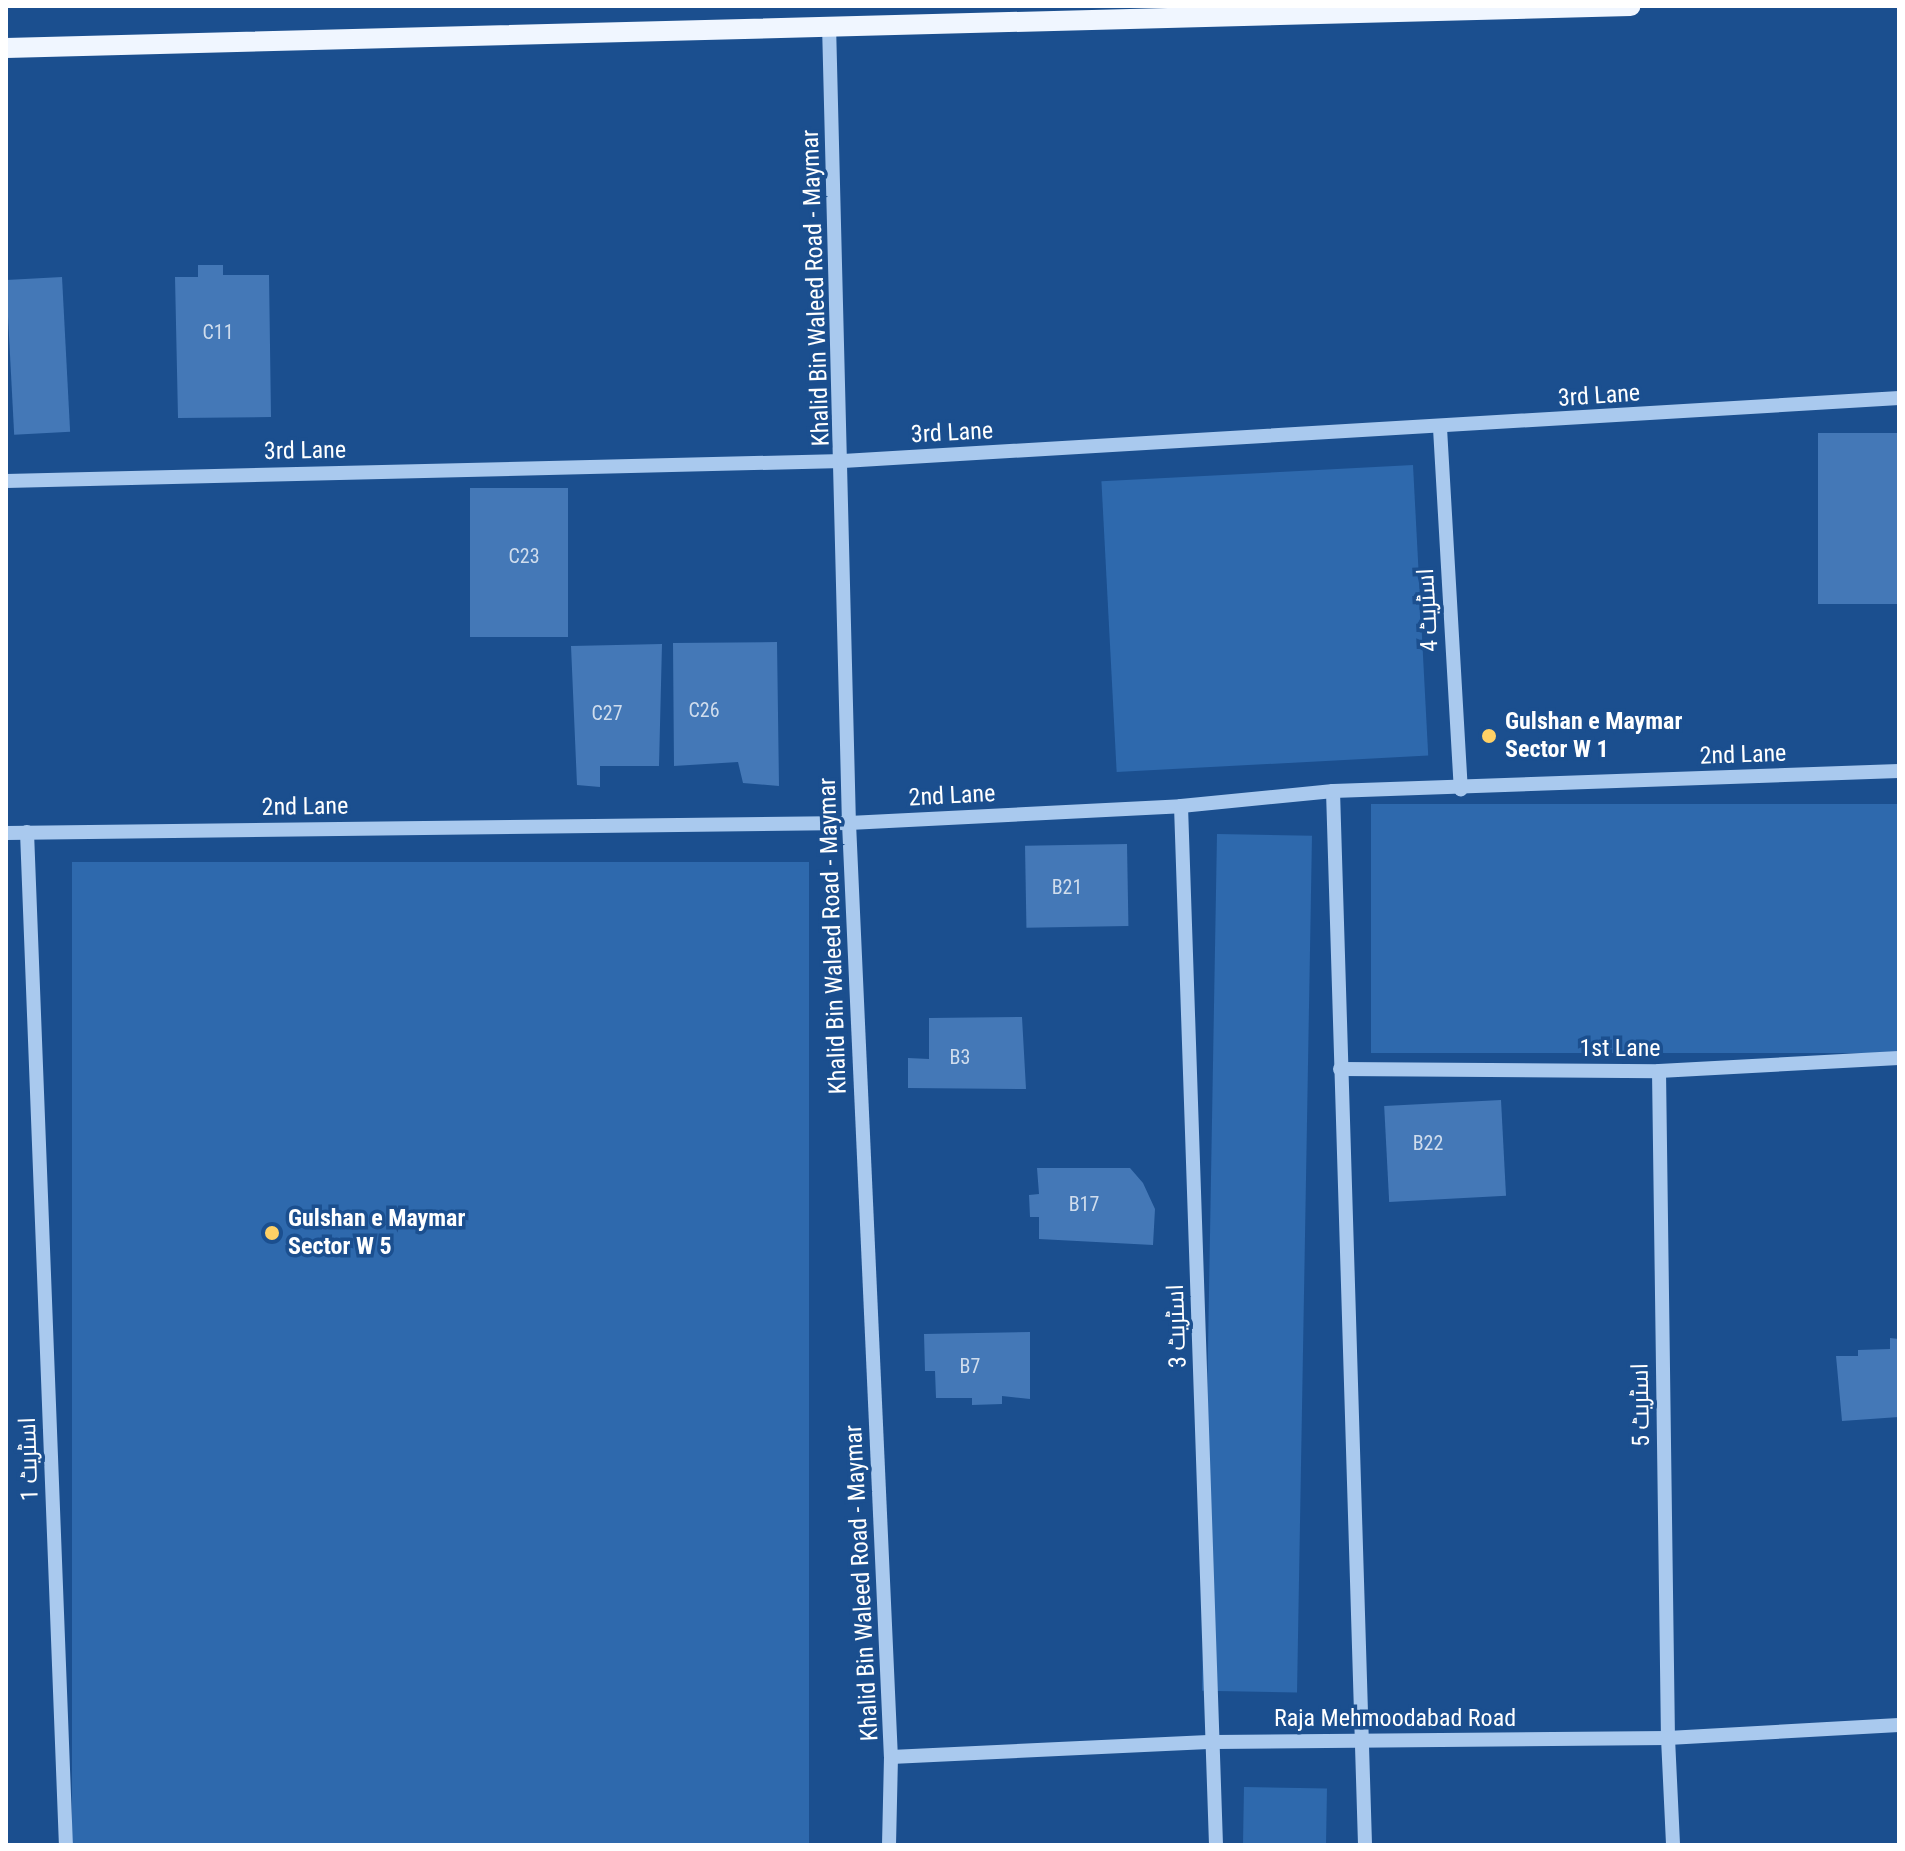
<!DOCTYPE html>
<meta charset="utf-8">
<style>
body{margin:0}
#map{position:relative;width:1905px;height:1851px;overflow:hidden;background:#1b4f8f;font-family:"Roboto Condensed",Cairo,sans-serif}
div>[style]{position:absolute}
.green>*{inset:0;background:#2e69ad;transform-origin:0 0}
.building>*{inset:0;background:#4478b7;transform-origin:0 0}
.minor>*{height:14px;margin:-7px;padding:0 7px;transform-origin:7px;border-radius:7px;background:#a9c9ee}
.major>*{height:20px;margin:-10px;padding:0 10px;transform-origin:10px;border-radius:10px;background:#f0f6ff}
.dots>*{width:22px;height:22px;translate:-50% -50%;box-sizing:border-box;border:4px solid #1b4f8f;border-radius:50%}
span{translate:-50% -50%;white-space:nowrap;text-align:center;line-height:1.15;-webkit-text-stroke:7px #1b4f8f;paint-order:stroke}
.number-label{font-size:20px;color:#d0dded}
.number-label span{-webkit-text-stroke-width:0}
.street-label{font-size:24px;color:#fff}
.poi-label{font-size:24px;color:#fff;font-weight:700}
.left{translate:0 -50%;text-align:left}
.frame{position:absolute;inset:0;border:8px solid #fff;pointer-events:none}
</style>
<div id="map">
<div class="green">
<div style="left:1413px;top:465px;width:291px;height:312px;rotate:87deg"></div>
<div style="left:1899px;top:804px;width:249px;height:528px;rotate:90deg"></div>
<div style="left:1217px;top:834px;width:95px;height:857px;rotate:1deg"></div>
<div style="left:72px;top:862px;width:737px;height:984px"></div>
<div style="left:1244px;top:1787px;width:83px;height:58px;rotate:1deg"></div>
</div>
<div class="building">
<div style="clip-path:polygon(198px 265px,223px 265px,223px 275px,269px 275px,271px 417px,178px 418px,175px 277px,198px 277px)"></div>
<div style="left:62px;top:277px;width:155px;height:56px;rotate:87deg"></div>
<div style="left:1899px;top:433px;width:171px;height:81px;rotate:90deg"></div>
<div style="left:568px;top:488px;width:149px;height:98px;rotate:90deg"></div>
<div style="clip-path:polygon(777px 642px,779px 786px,743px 783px,738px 762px,674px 766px,673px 643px)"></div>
<div style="clip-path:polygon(662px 644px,659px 766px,600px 766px,600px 787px,577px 785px,571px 646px)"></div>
<div style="left:1127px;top:844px;width:82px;height:102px;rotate:89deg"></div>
<div style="clip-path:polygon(1022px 1017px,1026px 1089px,908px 1088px,908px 1058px,929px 1059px,929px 1018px)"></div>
<div style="left:1501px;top:1100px;width:96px;height:117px;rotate:87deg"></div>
<div style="clip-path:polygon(1037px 1168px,1130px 1168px,1143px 1183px,1155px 1209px,1153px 1245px,1039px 1239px,1039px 1217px,1030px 1217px,1029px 1195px,1039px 1194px)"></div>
<div style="clip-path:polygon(1030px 1332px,1030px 1399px,1002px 1396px,1002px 1404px,972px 1405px,972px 1398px,936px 1398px,935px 1371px,925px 1371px,924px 1334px)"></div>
<div style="clip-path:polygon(1890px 1338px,1899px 1339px,1899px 1417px,1842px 1421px,1836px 1356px,1858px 1356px,1858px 1350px,1890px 1349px)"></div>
</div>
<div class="minor">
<div style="left:829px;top:24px;width:799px;rotate:88.57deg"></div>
<div style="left:849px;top:823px;width:935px;rotate:87.43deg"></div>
<div style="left:891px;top:1757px;width:88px;rotate:91.3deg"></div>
<div style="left:1440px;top:428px;width:362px;rotate:86.7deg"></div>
<div style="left:6px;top:481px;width:837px;rotate:-1.37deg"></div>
<div style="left:843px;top:461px;width:1058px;rotate:-3.41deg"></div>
<div style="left:1333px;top:791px;width:1054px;rotate:88.26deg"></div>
<div style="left:1181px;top:806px;width:1040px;rotate:88.07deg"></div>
<div style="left:27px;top:832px;width:1014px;rotate:87.8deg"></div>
<div style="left:6px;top:833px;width:843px;rotate:-0.68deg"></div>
<div style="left:849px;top:823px;width:332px;rotate:-2.9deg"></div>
<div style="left:1181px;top:806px;width:153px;rotate:-5.6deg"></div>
<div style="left:1333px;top:791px;width:566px;rotate:-2.02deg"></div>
<div style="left:1340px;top:1069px;width:319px;rotate:0.4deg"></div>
<div style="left:1659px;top:1071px;width:240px;rotate:-3.1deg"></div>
<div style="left:1659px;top:1071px;width:667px;rotate:89.23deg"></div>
<div style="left:1668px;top:1738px;width:107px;rotate:87.3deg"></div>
<div style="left:891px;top:1757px;width:323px;rotate:-2.7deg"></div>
<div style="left:1214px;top:1742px;width:454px;rotate:-0.5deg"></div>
<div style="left:1668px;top:1738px;width:231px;rotate:-3.2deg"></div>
</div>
<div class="major">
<div style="left:6px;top:48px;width:1625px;rotate:-1.48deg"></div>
</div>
<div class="dots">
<div style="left:1489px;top:736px;background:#ffd166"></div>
<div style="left:272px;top:1233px;background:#ffd166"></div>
</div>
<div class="number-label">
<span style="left:218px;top:332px">C11</span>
<span style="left:524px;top:556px">C23</span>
<span style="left:704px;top:710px">C26</span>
<span style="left:607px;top:713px">C27</span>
<span style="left:1067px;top:887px">B21</span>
<span style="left:960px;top:1057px">B3</span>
<span style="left:1428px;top:1143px">B22</span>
<span style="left:1084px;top:1204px">B17</span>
<span style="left:970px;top:1366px">B7</span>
</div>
<div class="street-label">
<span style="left:816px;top:288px;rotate:-92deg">Khalid Bin Waleed Road - Maymar</span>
<span style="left:1599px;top:396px;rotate:-4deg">3rd Lane</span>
<span style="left:952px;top:433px;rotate:-3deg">3rd Lane</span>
<span style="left:305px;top:451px;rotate:-1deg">3rd Lane</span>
<span style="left:1428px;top:610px;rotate:-93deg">اسٹریٹ 4</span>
<span style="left:1743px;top:755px;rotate:-2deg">2nd Lane</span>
<span style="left:952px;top:796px;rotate:-3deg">2nd Lane</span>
<span style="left:305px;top:807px;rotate:-1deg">2nd Lane</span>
<span style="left:833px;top:936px;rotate:-92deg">Khalid Bin Waleed Road - Maymar</span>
<span style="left:1620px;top:1049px">1st Lane</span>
<span style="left:1177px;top:1326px;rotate:-92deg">اسٹریٹ 3</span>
<span style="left:1641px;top:1405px;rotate:-91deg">اسٹریٹ 5</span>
<span style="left:29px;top:1459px;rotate:-92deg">اسٹریٹ 1</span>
<span style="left:862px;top:1583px;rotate:-93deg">Khalid Bin Waleed Road - Maymar</span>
<span style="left:1395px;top:1719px">Raja Mehmoodabad Road</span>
</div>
<div class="poi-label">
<span class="left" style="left:1505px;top:736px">Gulshan e Maymar<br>Sector W 1</span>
<span class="left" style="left:288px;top:1233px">Gulshan e Maymar<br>Sector W 5</span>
</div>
<div class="frame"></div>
</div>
